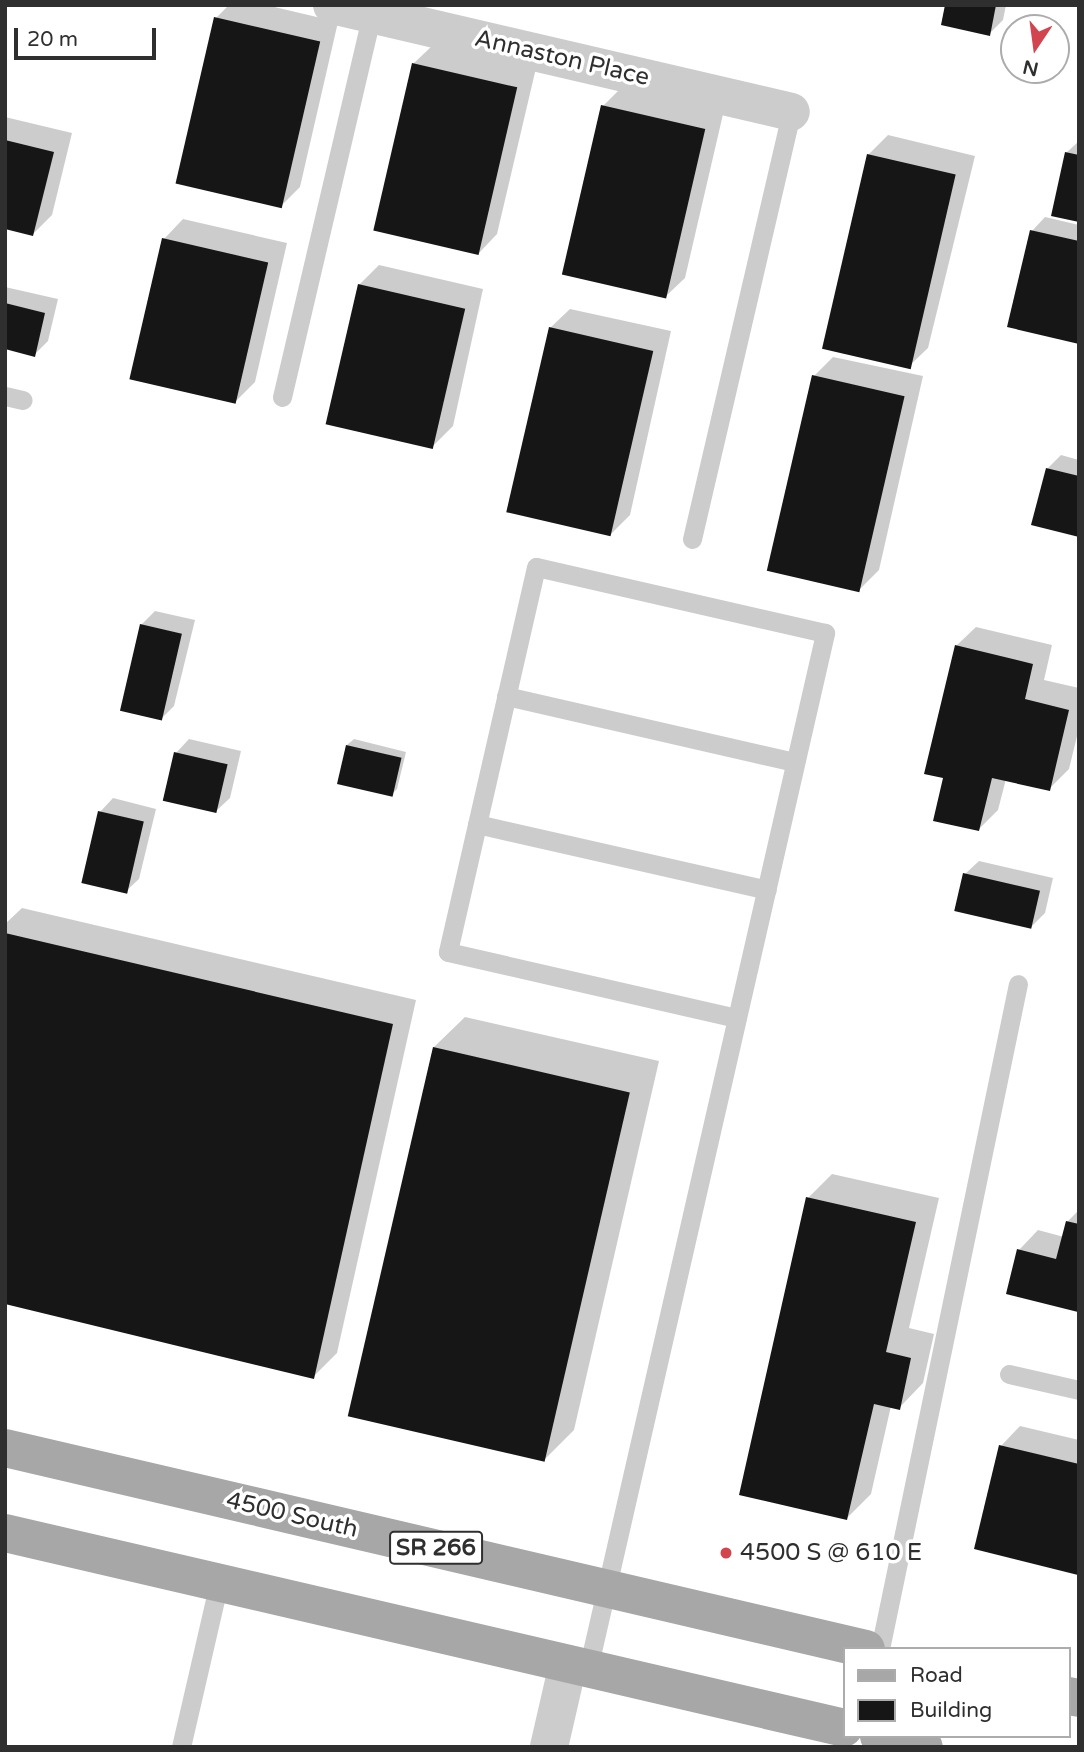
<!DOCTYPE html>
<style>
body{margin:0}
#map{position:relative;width:1084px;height:1752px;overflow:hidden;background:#fff;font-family:"Varela Round",sans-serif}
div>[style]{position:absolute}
.shadow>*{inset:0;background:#0003}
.building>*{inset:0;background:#161616;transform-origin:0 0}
.lane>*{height:19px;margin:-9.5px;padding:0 9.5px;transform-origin:9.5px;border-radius:9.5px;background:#ccc}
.street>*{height:38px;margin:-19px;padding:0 19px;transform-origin:19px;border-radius:19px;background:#ccc}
.primary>*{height:38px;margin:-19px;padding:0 19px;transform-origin:19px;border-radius:19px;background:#a7a7a7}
.dots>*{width:19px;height:19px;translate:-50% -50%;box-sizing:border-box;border:4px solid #fff;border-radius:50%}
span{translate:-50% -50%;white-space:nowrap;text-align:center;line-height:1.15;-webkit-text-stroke:7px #fff;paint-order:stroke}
.shield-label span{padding:2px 5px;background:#fff;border:2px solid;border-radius:5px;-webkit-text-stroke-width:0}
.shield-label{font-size:23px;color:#2f2f2f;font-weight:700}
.street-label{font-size:24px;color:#2f2f2f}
.poi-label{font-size:24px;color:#2f2f2f}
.left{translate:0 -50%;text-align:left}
.frame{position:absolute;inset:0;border:7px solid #2f2f2f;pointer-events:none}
.legend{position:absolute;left:843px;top:1647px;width:228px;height:91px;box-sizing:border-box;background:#fff;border:2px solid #acacac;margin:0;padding:9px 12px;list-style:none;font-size:21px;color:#2f2f2f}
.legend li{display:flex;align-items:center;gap:14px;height:35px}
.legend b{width:35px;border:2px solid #acacac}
.north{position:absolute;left:1000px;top:14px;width:70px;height:70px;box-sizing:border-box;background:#fff;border:2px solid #acacac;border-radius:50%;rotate:193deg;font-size:19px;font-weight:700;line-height:28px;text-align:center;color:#2f2f2f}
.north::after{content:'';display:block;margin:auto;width:24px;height:32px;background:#d2454f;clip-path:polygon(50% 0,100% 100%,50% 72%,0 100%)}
.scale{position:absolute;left:14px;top:28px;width:142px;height:32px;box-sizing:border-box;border:4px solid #2f2f2f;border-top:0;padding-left:9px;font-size:21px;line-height:24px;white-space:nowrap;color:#2f2f2f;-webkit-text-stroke:5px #fff;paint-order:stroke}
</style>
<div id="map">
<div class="shadow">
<div style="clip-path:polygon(229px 5px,266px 5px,338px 22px,300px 187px,280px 207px,216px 18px)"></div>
<div style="clip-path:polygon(947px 5px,1006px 5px,1003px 20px,989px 34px)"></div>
<div style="clip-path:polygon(433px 45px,536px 68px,497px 234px,478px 254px,413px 64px)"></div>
<div style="clip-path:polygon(622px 87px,724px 110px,685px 278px,665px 297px,603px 106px)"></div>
<div style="clip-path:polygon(5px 117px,72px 133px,52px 215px,33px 234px,5px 227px)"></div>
<div style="clip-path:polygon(888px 135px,975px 156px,928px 348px,908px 367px,868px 155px)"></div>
<div style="clip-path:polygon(1079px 141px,1079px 220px,1066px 153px)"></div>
<div style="clip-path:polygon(1045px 217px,1079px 225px,1079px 342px,1032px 231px)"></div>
<div style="clip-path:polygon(183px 219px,287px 243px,255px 382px,235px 402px,164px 239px)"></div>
<div style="clip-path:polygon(379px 265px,483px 289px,453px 426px,433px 446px,359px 285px)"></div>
<div style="clip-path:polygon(5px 287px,58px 299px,48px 341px,34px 355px,5px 347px)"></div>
<div style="clip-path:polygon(570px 309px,671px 331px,630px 515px,611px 534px,550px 328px)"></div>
<div style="clip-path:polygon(833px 357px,923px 376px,879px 570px,860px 589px,814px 376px)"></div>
<div style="clip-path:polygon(1061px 455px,1079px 460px,1079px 535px,1047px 469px)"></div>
<div style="clip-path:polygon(155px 611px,195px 620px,174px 706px,161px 719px,141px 625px)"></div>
<div style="clip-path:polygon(976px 627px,1052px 645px,1044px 680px,1079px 688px,1079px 728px,1069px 769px,1049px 789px,1006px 779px,998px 810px,979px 829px,945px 777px,956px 646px)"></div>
<div style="clip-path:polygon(189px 739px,241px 751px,230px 798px,216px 811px,176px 753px)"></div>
<div style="clip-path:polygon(354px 739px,406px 752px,397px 789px,391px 795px,347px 745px)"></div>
<div style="clip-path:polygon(113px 798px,156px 809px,139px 879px,125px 892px,100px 812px)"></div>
<div style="clip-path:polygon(979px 861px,1053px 878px,1045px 913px,1031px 927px,965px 874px)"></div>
<div style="clip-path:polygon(22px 908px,416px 1000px,337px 1353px,313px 1377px,5px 1302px,5px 924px)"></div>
<div style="clip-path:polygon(465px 1017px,659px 1061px,574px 1430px,544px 1460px,434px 1047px)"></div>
<div style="clip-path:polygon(832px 1174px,939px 1198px,909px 1328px,934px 1334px,923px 1383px,899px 1408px,891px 1406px,871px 1494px,847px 1518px,808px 1198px)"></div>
<div style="clip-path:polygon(1079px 1210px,1079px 1309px,1078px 1310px,1019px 1250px,1038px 1230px,1064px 1237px,1067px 1222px)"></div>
<div style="clip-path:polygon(1020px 1426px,1079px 1440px,1077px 1573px,1001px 1446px)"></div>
</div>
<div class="building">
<div style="clip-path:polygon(945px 5px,996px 5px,990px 36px,941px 25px)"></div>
<div style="left:214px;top:17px;width:109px;height:171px;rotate:13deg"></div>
<div style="left:412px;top:63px;width:108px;height:172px;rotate:13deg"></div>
<div style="left:601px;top:105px;width:107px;height:174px;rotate:13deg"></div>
<div style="clip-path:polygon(5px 140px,54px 152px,33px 236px,5px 229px)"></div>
<div style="clip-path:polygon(1065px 152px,1079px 155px,1079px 222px,1051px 216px)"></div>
<div style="left:867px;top:154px;width:91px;height:200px;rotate:13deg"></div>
<div style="clip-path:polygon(1030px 230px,1079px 241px,1079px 344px,1007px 327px)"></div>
<div style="left:162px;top:238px;width:109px;height:145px;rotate:13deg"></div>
<div style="left:358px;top:284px;width:110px;height:144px;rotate:13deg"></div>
<div style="clip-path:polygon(5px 303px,45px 313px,35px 357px,5px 349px)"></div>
<div style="left:549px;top:327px;width:107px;height:190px;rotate:13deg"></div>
<div style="left:812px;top:375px;width:95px;height:201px;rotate:13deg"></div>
<div style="clip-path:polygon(1046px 468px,1079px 476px,1079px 537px,1031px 525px)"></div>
<div style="left:140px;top:624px;width:43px;height:89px;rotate:13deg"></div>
<div style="clip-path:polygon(955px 645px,1033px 664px,1025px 699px,1069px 710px,1050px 791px,992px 778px,979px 831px,933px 821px,943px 778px,924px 774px)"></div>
<div style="left:346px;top:745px;width:57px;height:40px;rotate:13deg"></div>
<div style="left:174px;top:752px;width:55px;height:50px;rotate:13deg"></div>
<div style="left:98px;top:811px;width:47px;height:74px;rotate:13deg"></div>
<div style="left:963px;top:873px;width:79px;height:39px;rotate:13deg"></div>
<div style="clip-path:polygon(5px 933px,393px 1024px,314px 1379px,5px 1304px)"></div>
<div style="left:433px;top:1047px;width:202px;height:379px;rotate:13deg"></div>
<div style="clip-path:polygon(806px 1197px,916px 1222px,886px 1352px,911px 1358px,900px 1410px,874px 1404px,847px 1520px,739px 1495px)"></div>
<div style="clip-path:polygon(1066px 1221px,1079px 1224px,1078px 1312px,1006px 1294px,1017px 1249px,1056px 1259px)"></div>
<div style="clip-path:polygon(999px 1445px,1079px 1464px,1078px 1575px,974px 1549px)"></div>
</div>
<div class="lane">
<div style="left:5px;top:396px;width:18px;rotate:13deg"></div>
<div style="left:282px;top:397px;width:393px;rotate:-76.8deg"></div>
<div style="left:692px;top:539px;width:438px;rotate:-76.9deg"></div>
<div style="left:506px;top:696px;width:296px;rotate:12.9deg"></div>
<div style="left:477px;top:824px;width:297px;rotate:12.8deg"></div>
<div style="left:1009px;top:1374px;width:72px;rotate:12.9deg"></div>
<div style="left:880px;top:1649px;width:679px;rotate:-78.28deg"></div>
<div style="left:588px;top:1669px;width:1063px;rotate:-77.11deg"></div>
<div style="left:825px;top:633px;width:296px;rotate:-167.1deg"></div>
<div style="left:536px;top:567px;width:395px;rotate:102.9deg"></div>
<div style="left:448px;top:952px;width:296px;rotate:12.9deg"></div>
<div style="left:181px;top:1747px;width:169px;rotate:-77deg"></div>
</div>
<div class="street">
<div style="left:332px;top:5px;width:471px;rotate:13.1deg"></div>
<div style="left:549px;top:1747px;width:85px;rotate:-77.1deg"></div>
</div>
<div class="primary">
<div style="left:5px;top:1448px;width:884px;rotate:13.14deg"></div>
<div style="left:5px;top:1533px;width:861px;rotate:13.08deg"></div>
<div style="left:1068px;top:1696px;width:11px;rotate:10deg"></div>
<div style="left:879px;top:1736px;width:46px;rotate:13.7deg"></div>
</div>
<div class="dots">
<div style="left:726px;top:1553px;background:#d2454f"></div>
</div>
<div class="shield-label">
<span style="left:436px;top:1548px">SR 266</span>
</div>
<div class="street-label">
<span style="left:562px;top:58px;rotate:13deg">Annaston Place</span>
<span style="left:292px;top:1515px;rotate:13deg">4500 South</span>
</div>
<div class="poi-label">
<span class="left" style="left:740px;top:1553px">4500 S @ 610 E</span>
</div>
<div class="frame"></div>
<ul class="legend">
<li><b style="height:9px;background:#a7a7a7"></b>Road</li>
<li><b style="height:19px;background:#161616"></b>Building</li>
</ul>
<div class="north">N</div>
<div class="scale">20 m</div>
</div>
